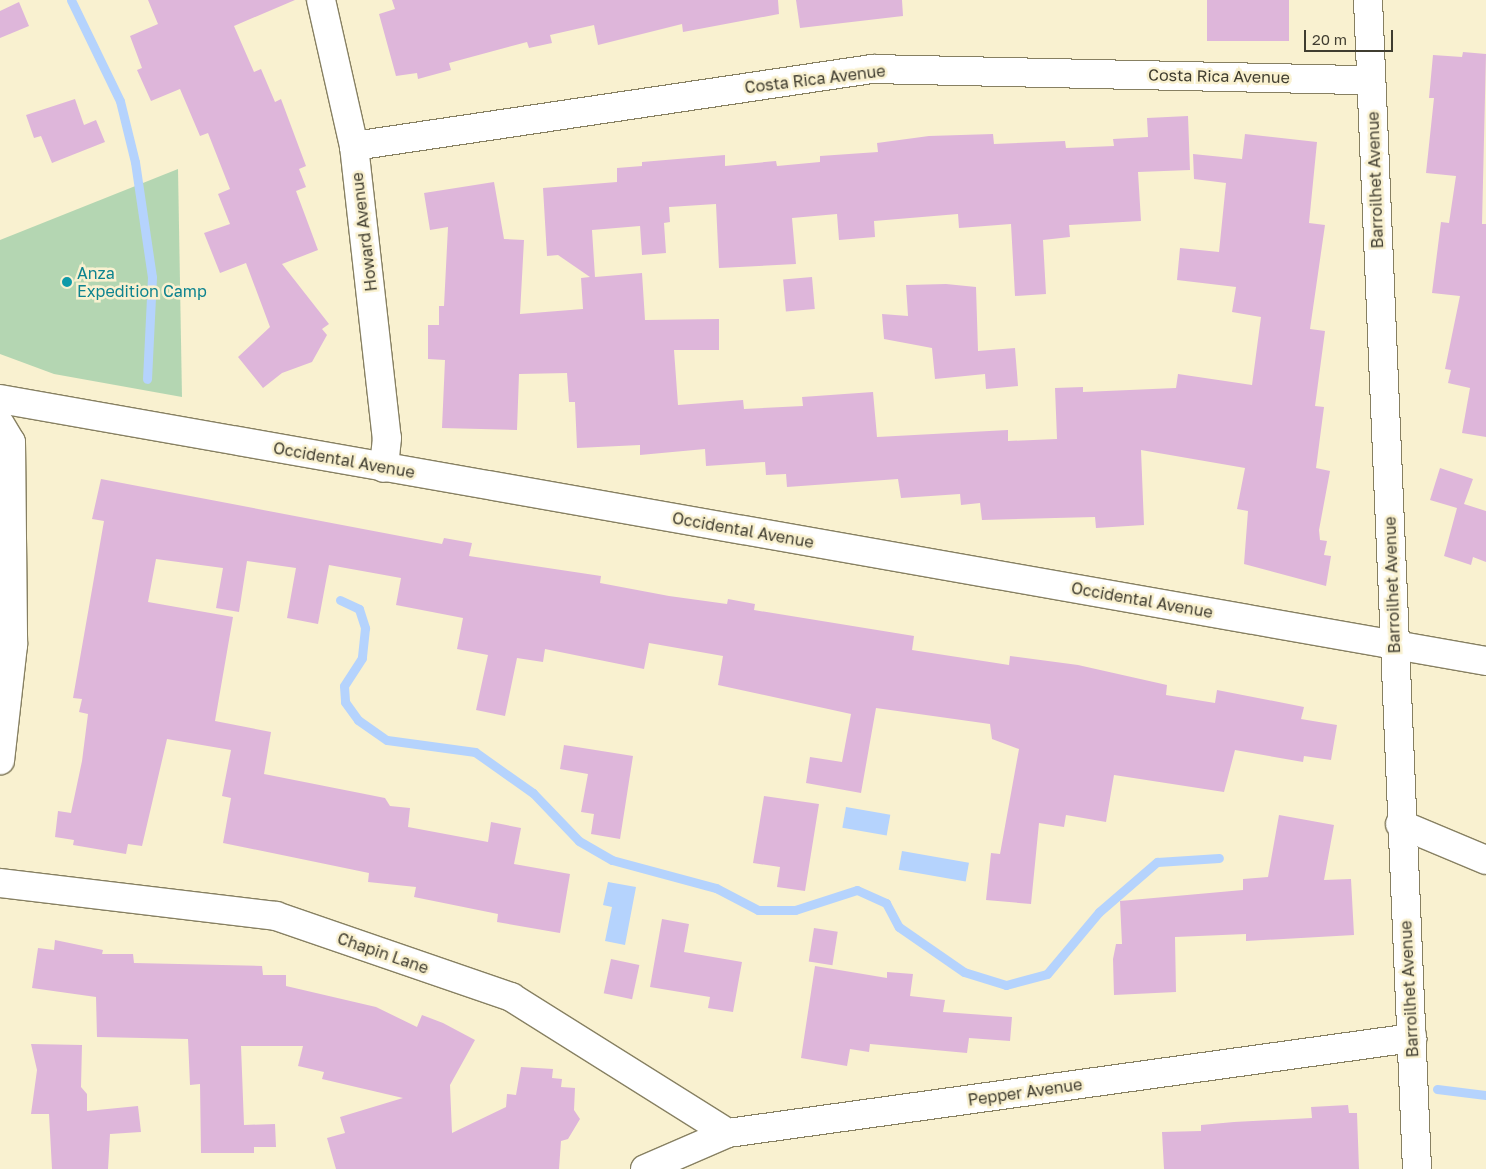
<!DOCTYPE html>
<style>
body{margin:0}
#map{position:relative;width:1486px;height:1169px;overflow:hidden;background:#f9f1d0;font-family:"Golos Text",sans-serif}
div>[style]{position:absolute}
.green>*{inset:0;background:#b4d6b2}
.water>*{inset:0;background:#b5d3fd;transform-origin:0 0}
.stream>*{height:9px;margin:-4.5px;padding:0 4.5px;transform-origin:4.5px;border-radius:4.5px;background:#b5d3fd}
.building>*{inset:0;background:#deb6da;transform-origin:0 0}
.roads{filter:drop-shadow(1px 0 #878062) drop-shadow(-1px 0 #878062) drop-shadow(0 1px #878062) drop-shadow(0 -1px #878062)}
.street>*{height:28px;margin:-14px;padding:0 14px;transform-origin:14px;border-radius:14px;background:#fff}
.secondary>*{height:28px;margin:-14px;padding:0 14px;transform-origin:14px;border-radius:14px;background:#fff}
.dots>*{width:14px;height:14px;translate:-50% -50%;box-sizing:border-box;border:2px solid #f9f1d0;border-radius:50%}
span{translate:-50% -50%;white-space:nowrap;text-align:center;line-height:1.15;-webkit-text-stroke:5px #f9f1d0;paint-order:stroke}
.street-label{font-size:16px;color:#403d30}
.culture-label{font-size:16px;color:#0d838f}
.left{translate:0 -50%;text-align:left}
.scale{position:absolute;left:1304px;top:30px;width:89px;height:22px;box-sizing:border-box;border:2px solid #403d30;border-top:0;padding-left:6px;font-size:15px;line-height:18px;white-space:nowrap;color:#403d30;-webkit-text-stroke:4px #f9f1d0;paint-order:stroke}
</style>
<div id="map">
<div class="green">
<div style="clip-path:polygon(178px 169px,182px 397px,54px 374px,0 354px,0 240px)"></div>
</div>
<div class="water">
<div style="left:846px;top:807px;width:45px;height:21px;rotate:10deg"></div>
<div style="left:902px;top:851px;width:68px;height:19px;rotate:10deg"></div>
<div style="clip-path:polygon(608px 882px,636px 887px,625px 945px,605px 941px,612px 907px,603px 905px)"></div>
</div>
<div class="stream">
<div style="left:71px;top:0;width:112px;rotate:64.1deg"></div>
<div style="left:120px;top:101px;width:63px;rotate:76.2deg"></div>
<div style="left:135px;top:162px;width:116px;rotate:81.6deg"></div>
<div style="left:152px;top:277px;width:102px;rotate:92.8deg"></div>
<div style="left:340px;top:600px;width:21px;rotate:25deg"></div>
<div style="left:359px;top:609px;width:20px;rotate:72deg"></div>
<div style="left:365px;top:628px;width:30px;rotate:96deg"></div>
<div style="left:362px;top:658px;width:33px;rotate:123deg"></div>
<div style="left:344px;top:686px;width:16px;rotate:86deg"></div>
<div style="left:345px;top:702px;width:22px;rotate:54deg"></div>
<div style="left:358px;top:720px;width:35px;rotate:35deg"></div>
<div style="left:387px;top:740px;width:89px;rotate:7.8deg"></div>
<div style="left:475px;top:752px;width:71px;rotate:35.3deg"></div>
<div style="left:533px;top:793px;width:66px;rotate:46.2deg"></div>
<div style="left:579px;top:841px;width:38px;rotate:30deg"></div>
<div style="left:612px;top:860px;width:108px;rotate:15.1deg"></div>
<div style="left:716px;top:888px;width:47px;rotate:27.6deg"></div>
<div style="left:758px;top:910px;width:37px"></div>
<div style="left:795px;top:910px;width:65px;rotate:-17.9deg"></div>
<div style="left:857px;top:890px;width:32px;rotate:24deg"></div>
<div style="left:886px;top:903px;width:27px;rotate:62deg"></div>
<div style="left:899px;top:927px;width:79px;rotate:34.7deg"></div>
<div style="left:964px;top:972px;width:44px;rotate:17.2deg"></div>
<div style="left:1006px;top:985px;width:42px;rotate:-15deg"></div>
<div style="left:1047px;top:974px;width:81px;rotate:-50deg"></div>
<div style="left:1099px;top:912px;width:77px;rotate:-40.8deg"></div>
<div style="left:1157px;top:862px;width:62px;rotate:-3.7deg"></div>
<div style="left:1437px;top:1089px;width:49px;rotate:7deg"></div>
</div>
<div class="building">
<div style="clip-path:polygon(148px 0,295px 0,234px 26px,254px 72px,261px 69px,275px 102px,281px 99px,306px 166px,299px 169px,306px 187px,296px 191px,318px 250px,282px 264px,329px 324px,322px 329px,327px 335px,312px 362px,282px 373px,263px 388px,238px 357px,270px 327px,246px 263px,220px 273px,204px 233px,230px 224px,218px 194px,230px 189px,208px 133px,200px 136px,180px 89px,151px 101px,137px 70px,142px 68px,130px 36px,158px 24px)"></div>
<div style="clip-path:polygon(392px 0,778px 0,779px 14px,683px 32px,682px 24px,598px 45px,594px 25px,550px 35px,552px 43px,529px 48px,527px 42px,449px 63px,451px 70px,418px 79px,417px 73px,396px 76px,379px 14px,395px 9px)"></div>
<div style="clip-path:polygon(796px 0,902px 0,903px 16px,800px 28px)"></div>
<div style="left:1207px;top:0;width:82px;height:41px"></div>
<div style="clip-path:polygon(19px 2px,29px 26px,0 38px,0 11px)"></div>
<div style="clip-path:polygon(1463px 52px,1486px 54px,1482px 224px,1486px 224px,1486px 437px,1462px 433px,1470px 388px,1448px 383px,1451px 370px,1445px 369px,1460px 296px,1432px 293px,1441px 222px,1449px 223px,1456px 176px,1426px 173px,1434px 98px,1429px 98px,1433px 55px,1462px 57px)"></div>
<div style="clip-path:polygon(75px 99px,84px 125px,96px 120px,105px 142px,52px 163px,41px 136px,34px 138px,26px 115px)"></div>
<div style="clip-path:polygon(1188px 116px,1190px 170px,1138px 172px,1141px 221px,1069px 225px,1070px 237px,1043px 240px,1046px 294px,1015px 296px,1011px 224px,959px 228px,958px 214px,874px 221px,875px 237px,839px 240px,837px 214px,792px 218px,796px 264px,719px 268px,716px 204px,669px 207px,670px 222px,664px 223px,666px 253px,642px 255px,640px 226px,592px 230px,595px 277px,642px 273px,645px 320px,719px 319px,719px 350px,674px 350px,678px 405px,743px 400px,744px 409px,803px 406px,802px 397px,873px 392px,877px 437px,1008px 430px,1008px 441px,1057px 439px,1055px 388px,1083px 387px,1083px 392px,1176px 388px,1178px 374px,1252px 385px,1261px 317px,1232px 312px,1236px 287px,1177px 280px,1180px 248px,1219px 252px,1226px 183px,1194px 179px,1193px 154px,1242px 159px,1245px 134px,1317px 142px,1309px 223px,1325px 225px,1310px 329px,1325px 331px,1315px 406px,1324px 407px,1316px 468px,1330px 471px,1319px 530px,1320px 540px,1327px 541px,1324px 555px,1331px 556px,1326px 586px,1244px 564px,1248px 511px,1237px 509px,1245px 468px,1141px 450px,1144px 525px,1096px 528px,1095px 517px,982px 520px,980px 503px,961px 505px,960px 494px,901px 498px,898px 479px,787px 487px,786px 474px,766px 475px,765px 462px,706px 466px,705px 449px,640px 455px,640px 445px,577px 448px,575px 402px,569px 402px,567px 373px,519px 374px,517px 430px,442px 428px,445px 360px,428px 359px,428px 325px,439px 325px,439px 306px,444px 306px,448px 227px,430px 230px,424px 193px,494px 182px,504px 239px,524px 240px,520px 314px,583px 309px,581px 278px,590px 277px,558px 255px,547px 256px,543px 188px,617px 182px,617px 168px,642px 166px,642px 162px,725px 155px,725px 166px,776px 161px,777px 166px,820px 162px,820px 156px,878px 152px,877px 143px,929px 136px,993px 134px,994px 144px,1065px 141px,1066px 148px,1114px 146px,1113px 139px,1148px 137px,1147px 118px)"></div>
<div style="left:812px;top:277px;width:32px;height:29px;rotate:85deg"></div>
<div style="clip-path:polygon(946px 284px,976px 287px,978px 351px,1015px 348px,1018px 386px,986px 389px,985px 374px,935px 379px,932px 348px,884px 339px,882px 314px,908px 316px,906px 285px)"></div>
<div style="clip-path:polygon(1440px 468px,1473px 479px,1464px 504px,1486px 511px,1486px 562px,1473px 557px,1471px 565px,1444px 556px,1457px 508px,1430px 500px)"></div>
<div style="clip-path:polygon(101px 479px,442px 544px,444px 538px,472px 543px,469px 556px,601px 576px,600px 583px,669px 596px,727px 604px,728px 599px,755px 604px,754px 610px,914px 636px,912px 650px,1009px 665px,1010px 656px,1078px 665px,1167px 685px,1166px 695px,1215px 703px,1217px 690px,1304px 707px,1301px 719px,1337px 725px,1331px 760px,1304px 756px,1303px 762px,1235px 750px,1224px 792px,1114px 775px,1106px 822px,1066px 815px,1064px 827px,1039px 823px,1031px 904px,986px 900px,991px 853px,1000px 854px,1019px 749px,992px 739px,990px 724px,876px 708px,861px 793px,806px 783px,810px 757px,842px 762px,851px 714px,718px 685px,723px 656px,649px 643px,644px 669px,545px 649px,543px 662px,517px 658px,505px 716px,476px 710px,488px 655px,457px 649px,463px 618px,396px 605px,401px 578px,329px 565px,318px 624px,287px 618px,296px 568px,247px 561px,239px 612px,216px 608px,223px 568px,156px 559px,148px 602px,233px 617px,215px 721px,271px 732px,264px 774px,385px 798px,390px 806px,410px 808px,408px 827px,488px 842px,491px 822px,521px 828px,514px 864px,570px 874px,560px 933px,497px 922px,498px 914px,414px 897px,416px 887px,368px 882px,369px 873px,223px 843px,231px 798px,222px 796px,231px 750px,167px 739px,142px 846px,128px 844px,126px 854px,73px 845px,74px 840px,55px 837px,58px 811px,71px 813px,82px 761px,88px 714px,79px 712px,82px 699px,73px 698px,104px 521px,92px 519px)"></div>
<div style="clip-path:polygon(564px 745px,633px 756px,620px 839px,591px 834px,594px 814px,581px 812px,588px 774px,560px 769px)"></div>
<div style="clip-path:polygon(764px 796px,819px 804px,805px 891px,777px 887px,780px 867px,753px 863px)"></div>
<div style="clip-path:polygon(1279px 815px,1334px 825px,1324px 880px,1351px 879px,1354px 935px,1246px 941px,1246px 934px,1175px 937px,1176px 992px,1114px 995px,1113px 959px,1116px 944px,1122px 944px,1120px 901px,1243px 890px,1243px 879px,1268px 877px)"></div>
<div style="clip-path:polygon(662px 919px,689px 924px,684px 952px,742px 962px,733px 1012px,708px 1008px,710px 997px,650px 987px)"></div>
<div style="left:814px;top:928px;width:24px;height:34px;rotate:9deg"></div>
<div style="clip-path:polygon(55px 940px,103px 950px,102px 954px,133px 954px,134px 963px,262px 966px,263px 975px,286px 975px,286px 986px,376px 1007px,417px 1027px,422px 1015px,443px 1023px,475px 1040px,450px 1085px,452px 1133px,506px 1107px,507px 1094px,516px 1095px,521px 1067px,553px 1069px,552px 1078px,562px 1079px,561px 1087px,575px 1088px,574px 1110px,580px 1119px,568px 1139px,561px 1141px,559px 1169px,336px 1169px,327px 1138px,345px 1133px,340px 1117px,403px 1098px,322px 1079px,324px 1072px,298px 1066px,303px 1046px,241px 1046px,244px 1125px,275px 1124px,276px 1147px,254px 1147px,254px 1153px,201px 1153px,200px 1084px,190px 1085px,188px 1039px,97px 1037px,96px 997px,32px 988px,38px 948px,54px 950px)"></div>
<div style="left:611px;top:959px;width:29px;height:35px;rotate:12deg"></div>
<div style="clip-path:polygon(815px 966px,887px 978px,887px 972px,913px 974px,910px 996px,945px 1000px,943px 1012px,1012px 1017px,1010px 1041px,969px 1038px,967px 1053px,870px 1044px,869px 1052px,850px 1049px,847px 1066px,801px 1058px)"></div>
<div style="clip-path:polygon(31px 1044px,82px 1045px,81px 1087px,87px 1094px,87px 1111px,138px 1106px,141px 1132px,110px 1134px,108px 1169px,52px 1169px,49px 1114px,31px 1114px,37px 1070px)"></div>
<div style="clip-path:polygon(1348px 1105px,1349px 1113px,1357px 1113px,1359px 1169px,1164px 1169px,1162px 1132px,1201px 1131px,1201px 1125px,1234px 1122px,1312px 1118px,1311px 1107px)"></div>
</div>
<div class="roads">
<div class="street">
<div style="left:321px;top:0;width:150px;rotate:77.3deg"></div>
<div style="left:354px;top:146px;width:294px;rotate:83.6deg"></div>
<div style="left:387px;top:438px;width:30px;rotate:96deg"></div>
<div style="left:1368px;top:0;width:1170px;rotate:87.6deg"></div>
<div style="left:354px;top:146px;width:524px;rotate:-8.46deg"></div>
<div style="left:872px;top:69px;width:499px;rotate:1.3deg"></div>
<div style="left:0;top:399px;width:1509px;rotate:10deg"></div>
<div style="left:1400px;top:824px;width:93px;rotate:22.7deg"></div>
<div style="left:0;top:883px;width:278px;rotate:6.8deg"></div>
<div style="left:276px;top:916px;width:249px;rotate:19deg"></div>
<div style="left:511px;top:997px;width:256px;rotate:32.1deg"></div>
<div style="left:645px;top:1169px;width:90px;rotate:-23.4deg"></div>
<div style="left:728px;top:1133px;width:691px;rotate:-7.91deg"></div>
</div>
<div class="secondary">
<div style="left:0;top:424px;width:21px;rotate:59deg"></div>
<div style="left:11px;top:442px;width:203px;rotate:89.4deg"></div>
<div style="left:13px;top:645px;width:116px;rotate:96.4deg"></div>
</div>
</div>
<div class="dots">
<div style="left:67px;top:282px;background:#0f9aa8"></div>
</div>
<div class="street-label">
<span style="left:1219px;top:76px;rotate:1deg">Costa Rica Avenue</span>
<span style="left:815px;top:79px;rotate:-7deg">Costa Rica Avenue</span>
<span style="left:1375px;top:180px;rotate:-92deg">Barroilhet Avenue</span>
<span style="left:364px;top:232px;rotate:-97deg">Howard Avenue</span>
<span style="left:344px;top:460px;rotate:10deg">Occidental Avenue</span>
<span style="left:743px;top:530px;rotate:10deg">Occidental Avenue</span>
<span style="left:1392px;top:585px;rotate:-92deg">Barroilhet Avenue</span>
<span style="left:1142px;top:600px;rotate:10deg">Occidental Avenue</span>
<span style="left:383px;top:953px;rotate:19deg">Chapin Lane</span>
<span style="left:1409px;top:989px;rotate:-93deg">Barroilhet Avenue</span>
<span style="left:1025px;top:1092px;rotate:-8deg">Pepper Avenue</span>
</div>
<div class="culture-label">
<span class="left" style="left:77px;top:282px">Anza<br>Expedition Camp</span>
</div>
<div class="scale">20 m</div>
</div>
